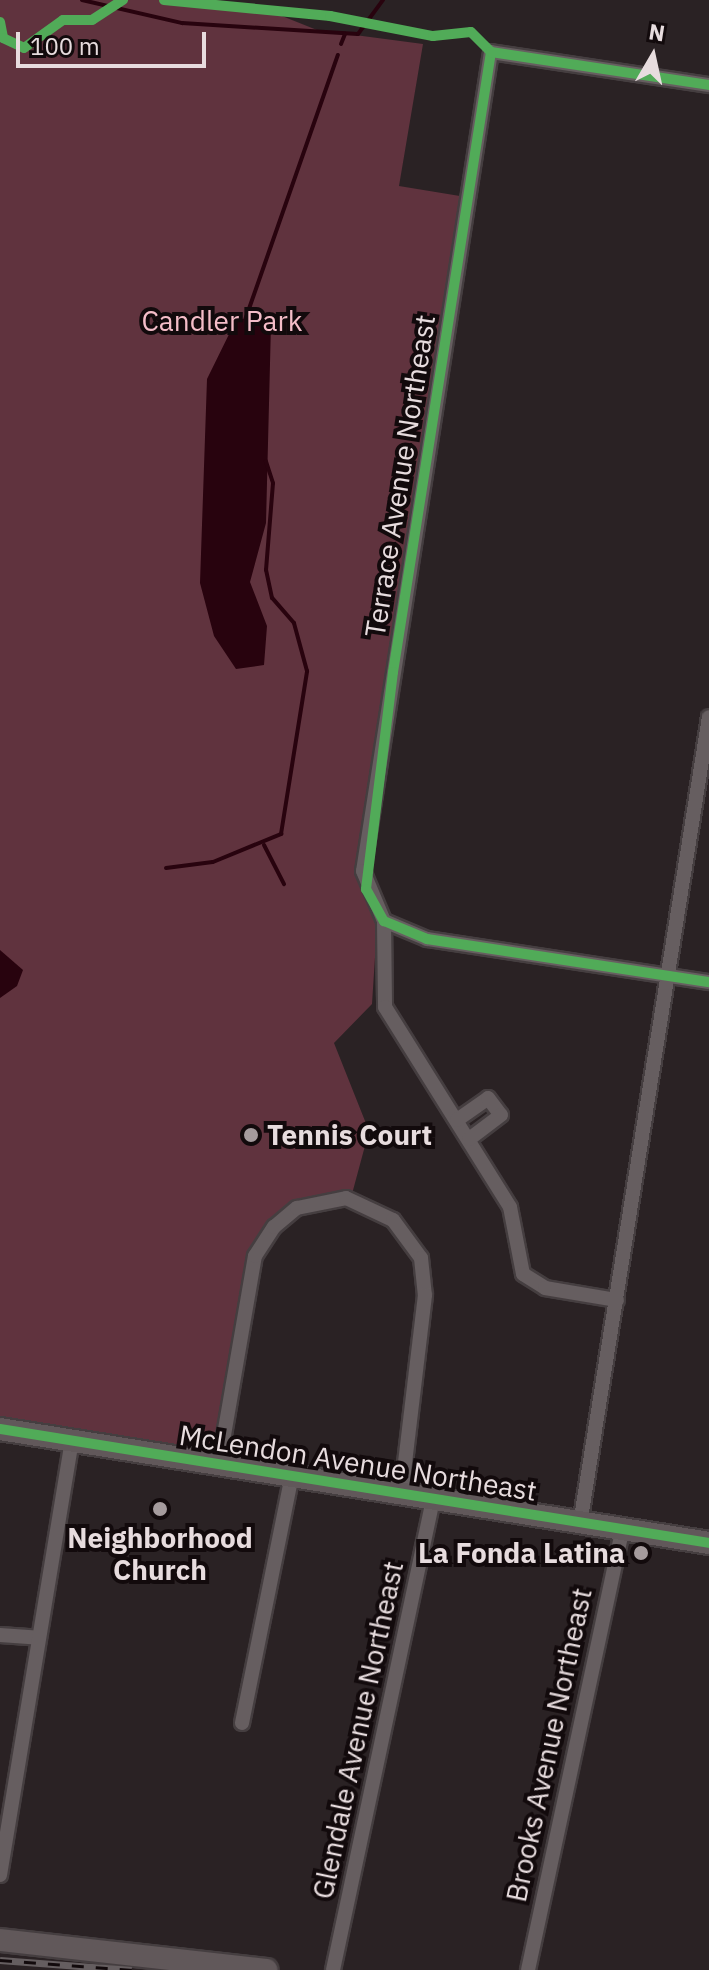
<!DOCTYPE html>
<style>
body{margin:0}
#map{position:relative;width:709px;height:1970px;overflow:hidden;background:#2a2224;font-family:"IBM Plex Sans",sans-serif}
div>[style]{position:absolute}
.green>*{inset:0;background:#60333e}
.water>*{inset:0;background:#28030e}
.stream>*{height:4px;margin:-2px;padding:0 2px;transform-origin:2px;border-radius:2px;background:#28030e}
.roads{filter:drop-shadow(2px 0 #453e40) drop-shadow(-2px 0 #453e40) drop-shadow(0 2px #453e40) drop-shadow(0 -2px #453e40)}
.street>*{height:14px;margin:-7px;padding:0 7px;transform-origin:7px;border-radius:7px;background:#665e60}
.secondary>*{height:22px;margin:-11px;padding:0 11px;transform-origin:11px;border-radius:11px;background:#61585a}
.rail>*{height:7px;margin-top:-3.5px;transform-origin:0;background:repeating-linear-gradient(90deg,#120a0c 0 12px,#655e60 0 24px);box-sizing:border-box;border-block:2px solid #655e60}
.cycleway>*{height:10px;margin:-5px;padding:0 5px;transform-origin:5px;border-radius:5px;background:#51ab58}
.dots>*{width:22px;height:22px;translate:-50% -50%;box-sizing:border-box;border:4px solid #120a0c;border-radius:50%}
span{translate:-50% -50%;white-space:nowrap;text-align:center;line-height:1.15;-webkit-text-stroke:8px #120a0c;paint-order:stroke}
.park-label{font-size:28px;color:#f4bdc8}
.street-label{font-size:28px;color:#e7dcde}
.poi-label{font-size:28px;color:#e7dcde;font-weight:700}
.left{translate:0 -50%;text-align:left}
.right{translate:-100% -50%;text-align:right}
.north{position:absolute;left:613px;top:16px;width:80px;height:80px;-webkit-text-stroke:6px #120a0c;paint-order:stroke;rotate:9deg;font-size:22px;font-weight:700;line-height:32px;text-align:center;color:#e7dcde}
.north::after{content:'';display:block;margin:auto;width:28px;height:36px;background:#e7dcde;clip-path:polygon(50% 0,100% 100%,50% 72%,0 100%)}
.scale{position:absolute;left:16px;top:32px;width:190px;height:36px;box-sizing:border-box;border:4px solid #e7dcde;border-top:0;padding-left:10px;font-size:24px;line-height:28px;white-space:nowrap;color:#e7dcde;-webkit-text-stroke:6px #120a0c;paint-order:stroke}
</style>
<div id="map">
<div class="green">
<div style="clip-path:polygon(0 0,215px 0,257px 6px,317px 30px,423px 44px,399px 186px,466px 197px,359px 872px,377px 926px,372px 1004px,334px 1043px,369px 1131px,352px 1194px,301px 1201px,248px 1264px,218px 1459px,0 1429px)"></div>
</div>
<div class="water">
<div style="clip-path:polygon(237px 318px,271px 324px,266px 523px,250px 582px,267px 626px,264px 665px,236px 669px,214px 636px,200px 583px,207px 379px)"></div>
<div style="clip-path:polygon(0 950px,23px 970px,17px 986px,0 998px)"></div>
</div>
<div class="stream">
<div style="left:82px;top:0;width:103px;rotate:13deg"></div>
<div style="left:182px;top:23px;width:176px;rotate:3.6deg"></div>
<div style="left:358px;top:34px;width:42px;rotate:-53.7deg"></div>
<div style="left:341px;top:44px;width:11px;rotate:-68deg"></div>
<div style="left:244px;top:323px;width:284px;rotate:-70.7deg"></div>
<div style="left:264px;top:845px;width:44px;rotate:62.9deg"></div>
<div style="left:166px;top:868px;width:47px;rotate:-7.3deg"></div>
<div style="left:213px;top:862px;width:74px;rotate:-22.4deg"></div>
<div style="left:281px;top:834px;width:165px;rotate:-80.9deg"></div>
<div style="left:307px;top:671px;width:50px;rotate:-105.2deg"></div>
<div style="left:294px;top:623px;width:33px;rotate:-131deg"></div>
<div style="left:272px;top:598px;width:29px;rotate:-102deg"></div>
<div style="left:266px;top:570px;width:87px;rotate:-85.4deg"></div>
<div style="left:273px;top:483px;width:23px;rotate:-108deg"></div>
</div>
<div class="roads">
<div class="street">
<div style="left:709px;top:85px;width:220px;rotate:-171.4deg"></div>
<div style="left:491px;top:52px;width:829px;rotate:98.88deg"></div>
<div style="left:363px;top:871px;width:54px;rotate:67.2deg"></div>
<div style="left:384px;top:921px;width:47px;rotate:22.7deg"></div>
<div style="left:427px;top:939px;width:285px;rotate:8.7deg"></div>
<div style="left:384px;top:921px;width:86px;rotate:89.3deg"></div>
<div style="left:385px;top:1007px;width:236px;rotate:58deg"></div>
<div style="left:510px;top:1207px;width:68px;rotate:79deg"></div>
<div style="left:523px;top:1274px;width:26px;rotate:32deg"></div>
<div style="left:545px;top:1288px;width:73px;rotate:9.5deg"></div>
<div style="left:457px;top:1120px;width:38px;rotate:-35deg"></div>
<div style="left:488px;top:1098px;width:21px;rotate:53deg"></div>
<div style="left:501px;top:1115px;width:40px;rotate:143deg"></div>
<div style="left:219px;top:1464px;width:211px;rotate:-80.2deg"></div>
<div style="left:255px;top:1256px;width:35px;rotate:-57deg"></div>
<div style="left:274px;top:1227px;width:30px;rotate:-40deg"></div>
<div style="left:297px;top:1208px;width:50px;rotate:-11.5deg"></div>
<div style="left:346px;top:1198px;width:52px;rotate:25.1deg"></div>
<div style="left:393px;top:1220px;width:47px;rotate:53.6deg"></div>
<div style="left:421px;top:1258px;width:37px;rotate:84deg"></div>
<div style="left:425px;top:1295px;width:202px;rotate:96.8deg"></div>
<div style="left:580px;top:1524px;width:817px;rotate:-80.92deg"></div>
<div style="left:0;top:1635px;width:39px;rotate:4deg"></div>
<div style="left:242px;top:1723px;width:252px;rotate:-78.6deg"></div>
<div style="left:0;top:1875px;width:440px;rotate:-80.6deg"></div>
<div style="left:333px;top:1970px;width:480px;rotate:-78deg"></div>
<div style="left:528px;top:1970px;width:449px;rotate:-77.9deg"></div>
</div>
<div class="secondary">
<div style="left:0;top:1429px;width:718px;rotate:9.13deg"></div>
<div style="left:0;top:1940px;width:268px;rotate:6.4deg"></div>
</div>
</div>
<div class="rail">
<div style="left:0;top:1960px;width:132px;rotate:4.3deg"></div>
</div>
<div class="cycleway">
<div style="left:164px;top:0;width:167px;rotate:5.5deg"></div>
<div style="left:330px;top:16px;width:105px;rotate:11deg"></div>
<div style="left:433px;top:36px;width:38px;rotate:-6deg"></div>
<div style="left:471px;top:32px;width:28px;rotate:45deg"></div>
<div style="left:0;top:22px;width:16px;rotate:79deg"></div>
<div style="left:3px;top:38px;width:23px;rotate:25deg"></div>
<div style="left:24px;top:48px;width:48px;rotate:-35.7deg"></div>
<div style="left:63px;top:20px;width:29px"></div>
<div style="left:92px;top:20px;width:37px;rotate:-33deg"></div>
<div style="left:491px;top:52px;width:628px;rotate:98.98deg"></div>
<div style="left:393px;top:672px;width:219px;rotate:97.1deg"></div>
<div style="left:366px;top:889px;width:37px;rotate:61deg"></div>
<div style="left:384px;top:921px;width:47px;rotate:22.7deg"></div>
<div style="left:427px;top:939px;width:285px;rotate:8.7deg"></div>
<div style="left:491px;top:52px;width:220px;rotate:8.6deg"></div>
<div style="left:0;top:1429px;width:718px;rotate:9.13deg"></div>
</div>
<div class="dots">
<div style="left:251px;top:1135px;background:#a59b9d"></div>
<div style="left:160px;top:1509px;background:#a59b9d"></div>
<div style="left:641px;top:1553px;background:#a59b9d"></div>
</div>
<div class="park-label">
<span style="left:222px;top:321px">Candler Park</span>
</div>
<div class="street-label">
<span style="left:400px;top:476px;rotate:-81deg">Terrace Avenue Northeast</span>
<span style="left:358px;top:1463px;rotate:9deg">McLendon Avenue Northeast</span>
<span style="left:358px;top:1730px;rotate:-78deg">Glendale Avenue Northeast</span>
<span style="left:549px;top:1745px;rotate:-78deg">Brooks Avenue Northeast</span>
</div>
<div class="poi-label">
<span class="left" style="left:267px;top:1135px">Tennis Court</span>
<span style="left:160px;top:1554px">Neighborhood<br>Church</span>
<span class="right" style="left:625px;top:1553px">La Fonda Latina</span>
</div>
<div class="north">N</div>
<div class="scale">100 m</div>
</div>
